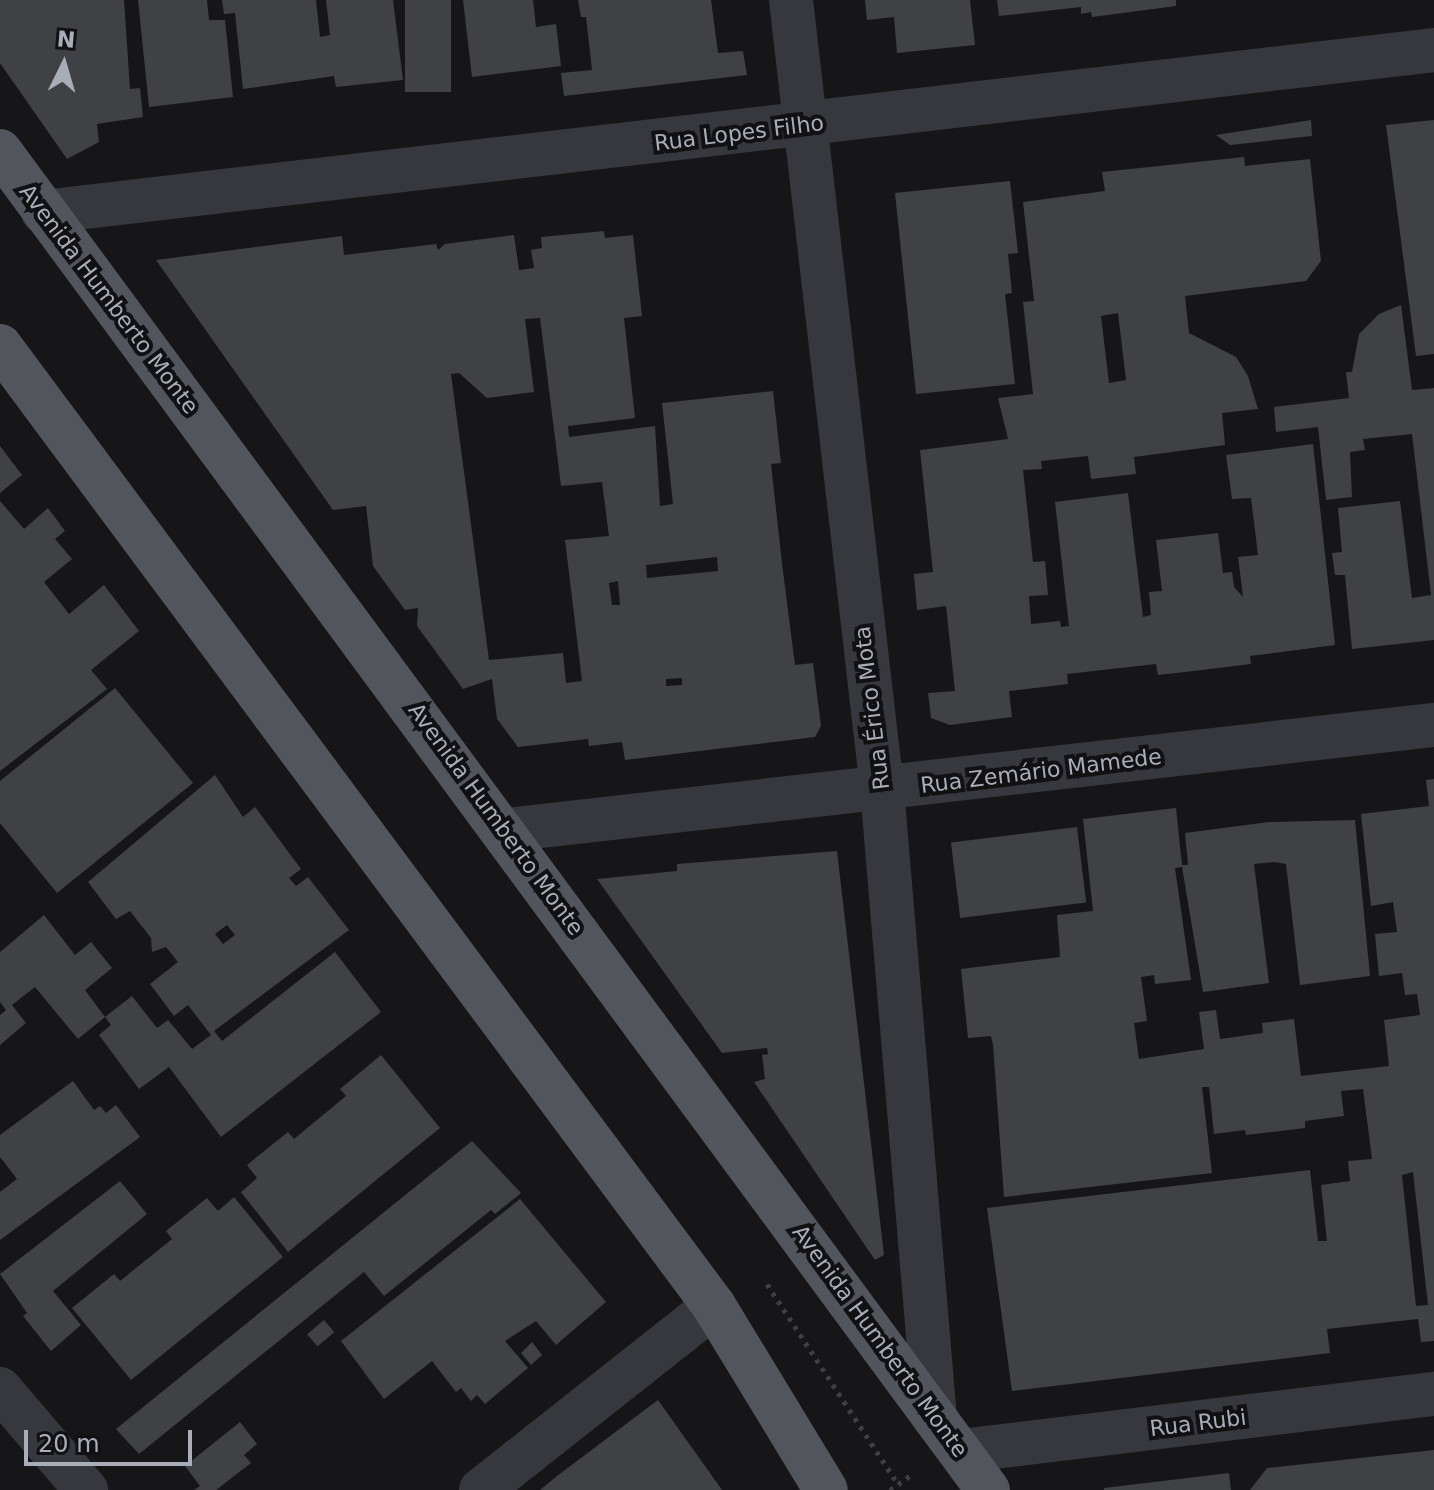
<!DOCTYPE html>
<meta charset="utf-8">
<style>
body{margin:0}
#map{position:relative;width:1434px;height:1490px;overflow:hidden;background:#161618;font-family:"DejaVu Sans",sans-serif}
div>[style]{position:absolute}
.building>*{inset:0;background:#404145;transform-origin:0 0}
.path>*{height:5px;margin-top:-2.5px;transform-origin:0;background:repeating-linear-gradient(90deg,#3d3f44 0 4px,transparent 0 10px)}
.minor>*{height:44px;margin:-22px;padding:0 22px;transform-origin:22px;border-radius:22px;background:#37383d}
.major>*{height:44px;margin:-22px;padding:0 22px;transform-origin:22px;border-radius:22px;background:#53555c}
span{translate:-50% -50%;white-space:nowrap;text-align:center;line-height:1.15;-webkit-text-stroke:8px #111113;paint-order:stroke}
.street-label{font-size:22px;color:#a8adb8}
.north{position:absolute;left:24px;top:24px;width:80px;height:80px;-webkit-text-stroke:6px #111113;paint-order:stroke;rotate:5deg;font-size:22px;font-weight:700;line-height:32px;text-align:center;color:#a8adb8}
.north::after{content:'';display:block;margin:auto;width:28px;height:36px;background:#a8adb8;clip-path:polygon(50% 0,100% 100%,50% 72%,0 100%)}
.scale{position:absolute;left:24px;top:1430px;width:168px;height:36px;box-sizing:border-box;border:4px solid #a8adb8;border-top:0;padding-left:10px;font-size:24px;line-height:28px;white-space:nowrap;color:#a8adb8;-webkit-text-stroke:6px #111113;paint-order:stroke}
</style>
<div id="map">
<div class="building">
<div style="clip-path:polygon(0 0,124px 0,130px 89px,140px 88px,143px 117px,97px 124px,99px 142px,67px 159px,0 63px)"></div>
<div style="clip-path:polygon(138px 0,207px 0,209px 20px,225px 20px,233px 97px,149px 107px)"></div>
<div style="clip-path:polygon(222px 0,316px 0,320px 37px,330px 35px,326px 0,393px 0,403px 80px,336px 87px,334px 76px,243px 89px,235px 13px,224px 14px)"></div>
<div style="left:405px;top:0;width:46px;height:92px"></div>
<div style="clip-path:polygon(463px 0,533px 0,536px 27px,556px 24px,561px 66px,472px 77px)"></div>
<div style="clip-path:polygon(578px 0,711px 0,718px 53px,743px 51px,747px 75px,564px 96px,561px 73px,592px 70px,586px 17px,581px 17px)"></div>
<div style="clip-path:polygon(865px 0,970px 0,975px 45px,897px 53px,894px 17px,867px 20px)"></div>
<div style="clip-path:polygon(997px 0,1176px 0,1176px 6px,1092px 17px,1091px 12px,1081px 14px,1081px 7px,999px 16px)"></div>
<div style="clip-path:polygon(1311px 120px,1312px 136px,1230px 145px,1216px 135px)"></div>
<div style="clip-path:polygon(1434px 120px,1434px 354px,1416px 356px,1386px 125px)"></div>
<div style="clip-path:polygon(evenodd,1244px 157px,1245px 166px,1310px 159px,1321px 261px,1306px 281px,1185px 296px,1189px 333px,1236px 357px,1248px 376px,1258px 409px,1222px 413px,1225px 445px,1134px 457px,1136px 474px,1091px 479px,1088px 456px,1041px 461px,1042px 469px,1023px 470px,1033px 562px,1045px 561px,1048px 595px,1029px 596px,1031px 624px,1060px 621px,1061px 627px,1069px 626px,1055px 502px,1128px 493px,1143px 617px,1151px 615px,1149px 592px,1162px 591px,1156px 540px,1218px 533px,1223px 573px,1232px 572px,1234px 587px,1243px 597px,1238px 557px,1258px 555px,1251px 498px,1232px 499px,1226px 455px,1313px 444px,1335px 645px,1250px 656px,1251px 664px,1185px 672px,1158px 675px,1156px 664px,1067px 674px,1068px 684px,1009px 691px,1012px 717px,950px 725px,931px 718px,928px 693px,955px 691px,946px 606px,917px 610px,914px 574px,933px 572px,920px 450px,1008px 439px,998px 398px,1033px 394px,1023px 302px,1034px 301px,1023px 202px,1105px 191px,1102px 172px,1244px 157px,1118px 313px,1126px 380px,1109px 383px,1101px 316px,1118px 313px)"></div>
<div style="clip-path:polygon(1010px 181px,1018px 253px,1008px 254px,1012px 293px,1005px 294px,1015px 384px,916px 394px,895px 193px)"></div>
<div style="clip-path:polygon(evenodd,604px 231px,605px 238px,633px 235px,642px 316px,624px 318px,635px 418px,568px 426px,569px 437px,655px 426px,660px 506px,673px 504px,662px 403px,773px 391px,781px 463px,771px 464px,782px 563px,795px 665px,813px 663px,821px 726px,815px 737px,625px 760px,622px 742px,589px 746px,588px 739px,518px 747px,497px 719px,492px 679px,463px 689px,417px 626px,418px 608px,405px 610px,373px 566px,366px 506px,333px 510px,156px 260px,342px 236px,344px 255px,436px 244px,438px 250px,445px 244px,514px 235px,519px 270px,534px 268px,531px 250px,542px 248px,541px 237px,604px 231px,540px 318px,561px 486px,602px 482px,609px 536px,565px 540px,582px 681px,566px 683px,563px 653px,489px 660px,451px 374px,459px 373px,487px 398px,534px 392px,525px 319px,540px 318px,604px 231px,717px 557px,718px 571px,647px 578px,646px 565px,717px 557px,604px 231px,618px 581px,620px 605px,612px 605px,609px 583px,618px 581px,604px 231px,682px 678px,682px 685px,666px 686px,666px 679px,682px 678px)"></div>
<div style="clip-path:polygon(1401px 305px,1412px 390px,1434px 388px,1434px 640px,1352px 649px,1345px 575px,1335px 575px,1332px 553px,1342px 552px,1338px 508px,1400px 501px,1412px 598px,1431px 595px,1412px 434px,1363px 439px,1365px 450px,1350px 452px,1352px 497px,1326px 500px,1318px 427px,1276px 432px,1274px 407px,1349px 398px,1346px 372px,1352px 372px,1359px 334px,1379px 314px)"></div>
<div style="clip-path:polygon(0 446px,22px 475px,0 493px)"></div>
<div style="clip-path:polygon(0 501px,24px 529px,48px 508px,65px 531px,55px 539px,72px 559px,44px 582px,69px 614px,104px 585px,139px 631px,91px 670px,107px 689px,0 771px)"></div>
<div style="clip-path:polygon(115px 688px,193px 783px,57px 893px,0 823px,0 781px)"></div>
<div style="clip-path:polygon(evenodd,215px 775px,243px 817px,255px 807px,301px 869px,289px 878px,296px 886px,308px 877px,349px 930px,214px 1031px,222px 1041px,335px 952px,381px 1012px,221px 1137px,169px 1067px,139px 1089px,99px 1035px,111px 1025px,105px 1017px,132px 996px,157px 1028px,168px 1020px,192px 1049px,211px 1035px,188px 1005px,174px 1016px,150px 984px,178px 962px,166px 947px,152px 952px,151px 938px,130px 911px,116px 919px,88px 882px,215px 775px,227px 925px,235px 935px,223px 944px,215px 934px,227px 925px)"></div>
<div style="clip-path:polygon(evenodd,1434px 779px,1434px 1341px,1421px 1342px,1418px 1319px,1327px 1329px,1330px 1353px,1012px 1391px,987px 1208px,1310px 1170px,1318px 1241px,1327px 1241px,1321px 1185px,1350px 1181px,1348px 1161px,1372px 1159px,1363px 1089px,1341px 1091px,1344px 1116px,1305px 1121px,1305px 1128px,1246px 1135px,1245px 1130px,1214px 1134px,1209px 1087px,1202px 1087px,1212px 1173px,1004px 1197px,993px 1045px,991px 1036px,968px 1038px,961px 969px,1060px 957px,1057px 915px,1093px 911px,1083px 819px,1176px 808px,1182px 865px,1188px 865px,1185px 833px,1269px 822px,1355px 820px,1370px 976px,1300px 985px,1286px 864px,1274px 862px,1254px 864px,1269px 983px,1203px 992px,1182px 867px,1175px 868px,1191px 980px,1155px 984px,1154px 975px,1141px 977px,1147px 1021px,1134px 1023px,1139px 1059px,1204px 1049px,1199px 1012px,1216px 1010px,1220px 1039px,1263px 1033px,1262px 1023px,1294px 1019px,1301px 1076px,1389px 1066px,1384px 1020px,1420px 1015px,1417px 994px,1405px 995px,1402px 973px,1379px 976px,1375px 934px,1397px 932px,1393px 902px,1371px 906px,1361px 814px,1429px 806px,1426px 780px,1434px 779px,1413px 1172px,1428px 1305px,1416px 1306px,1402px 1175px,1413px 1172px)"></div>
<div style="left:1077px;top:827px;width:76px;height:127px;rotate:83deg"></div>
<div style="clip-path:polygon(837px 851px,884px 1255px,875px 1260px,754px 1082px,765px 1079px,762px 1055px,768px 1054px,767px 1048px,722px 1053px,597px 879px,677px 871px,677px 864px)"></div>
<div style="clip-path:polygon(44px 915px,75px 955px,91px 942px,112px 968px,85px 990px,105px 1017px,78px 1039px,35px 987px,12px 1005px,26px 1023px,0 1045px,0 1015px,6px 1010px,0 1002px,0 952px)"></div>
<div style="clip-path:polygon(381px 1055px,440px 1128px,288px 1252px,241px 1192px,257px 1178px,247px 1165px,288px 1132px,294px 1139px,346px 1096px,340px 1089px)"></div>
<div style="clip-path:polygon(73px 1081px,94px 1110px,100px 1106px,106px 1113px,116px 1105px,140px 1137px,0 1240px,0 1192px,17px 1179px,0 1157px,0 1135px)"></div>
<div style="clip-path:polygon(472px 1141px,521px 1193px,495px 1214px,491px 1210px,384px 1296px,364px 1272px,139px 1454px,116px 1429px)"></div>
<div style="clip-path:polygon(120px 1181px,147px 1214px,53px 1291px,81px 1325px,51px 1351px,23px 1316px,27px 1313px,0 1274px)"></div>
<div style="clip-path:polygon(234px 1197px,283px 1257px,131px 1380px,72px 1308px,114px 1274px,120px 1281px,172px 1239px,166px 1231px,207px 1198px,218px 1211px)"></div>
<div style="clip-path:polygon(520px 1199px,606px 1302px,556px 1345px,536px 1321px,505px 1341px,528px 1368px,485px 1404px,477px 1395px,471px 1401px,461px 1388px,456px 1392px,432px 1361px,384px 1399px,341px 1341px)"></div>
<div style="left:324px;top:1320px;width:16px;height:22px;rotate:50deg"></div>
<div style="clip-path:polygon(532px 1342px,542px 1355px,531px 1365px,521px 1353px)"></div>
<div style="clip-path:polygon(658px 1400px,722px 1490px,540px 1490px,557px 1476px)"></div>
<div style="clip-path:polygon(240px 1422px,257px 1444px,244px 1455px,251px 1463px,216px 1490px,194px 1490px,200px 1486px,185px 1466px)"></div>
<div style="clip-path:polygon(1434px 1450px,1434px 1490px,1250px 1490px,1267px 1468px)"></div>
<div style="clip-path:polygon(1229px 1473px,1231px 1490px,1104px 1490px,1104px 1488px)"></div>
</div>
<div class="path">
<div style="left:767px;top:1284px;width:235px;rotate:56.8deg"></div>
<div style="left:890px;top:1490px;width:29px;rotate:-36deg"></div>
</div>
<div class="minor">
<div style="left:791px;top:0;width:794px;rotate:83.42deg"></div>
<div style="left:882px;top:789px;width:632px;rotate:85.19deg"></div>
<div style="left:43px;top:212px;width:1400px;rotate:-6.64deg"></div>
<div style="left:506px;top:830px;width:934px;rotate:-6.46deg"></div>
<div style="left:0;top:1389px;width:133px;rotate:49.6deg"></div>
<div style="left:961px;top:1451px;width:476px;rotate:-6.9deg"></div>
<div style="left:481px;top:1490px;width:297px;rotate:-38.3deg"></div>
</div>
<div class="major">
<div style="left:0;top:151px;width:1664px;rotate:53.58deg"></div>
<div style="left:0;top:346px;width:1196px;rotate:53.36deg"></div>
<div style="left:714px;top:1306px;width:215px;rotate:58.7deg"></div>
</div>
<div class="street-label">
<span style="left:739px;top:133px;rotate:-7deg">Rua Lopes Filho</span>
<span style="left:109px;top:299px;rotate:53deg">Avenida Humberto Monte</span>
<span style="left:872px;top:708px;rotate:-97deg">Rua Érico Mota</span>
<span style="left:1041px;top:771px;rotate:-7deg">Rua Zemário Mamede</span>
<span style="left:496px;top:819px;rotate:54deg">Avenida Humberto Monte</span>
<span style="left:880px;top:1341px;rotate:54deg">Avenida Humberto Monte</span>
<span style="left:1198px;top:1423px;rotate:-7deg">Rua Rubi</span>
</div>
<div class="north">N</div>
<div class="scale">20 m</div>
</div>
